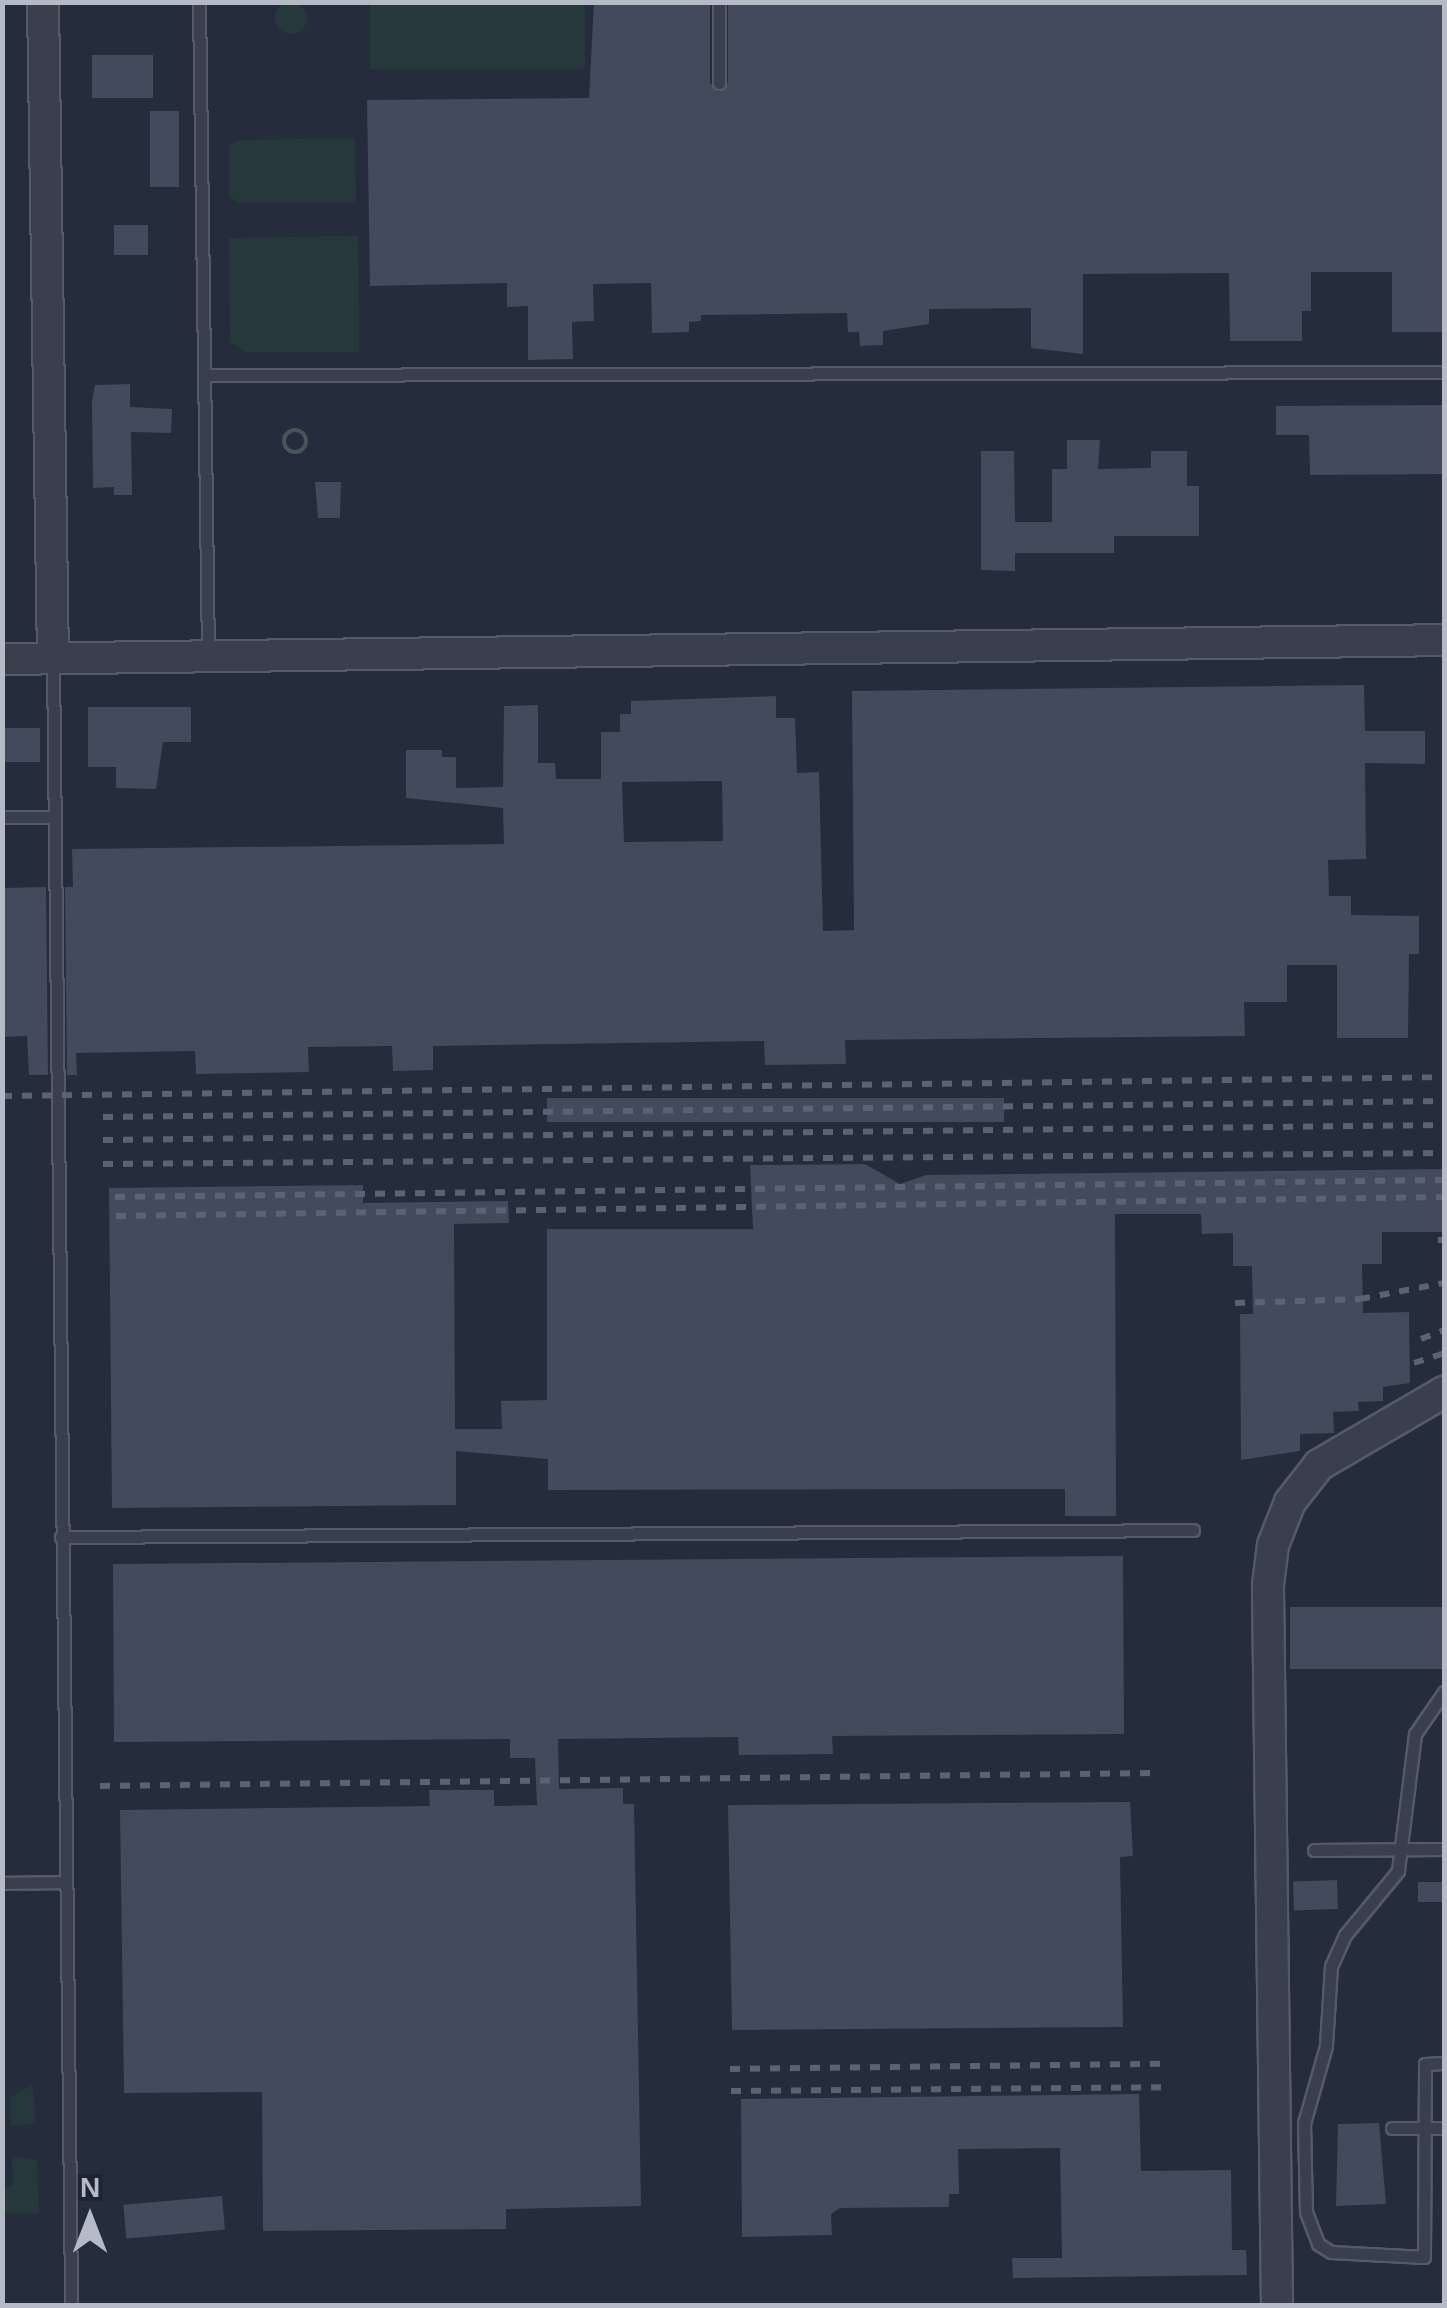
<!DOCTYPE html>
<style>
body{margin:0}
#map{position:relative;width:1447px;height:2308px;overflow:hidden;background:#252c3c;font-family:Helvetica,sans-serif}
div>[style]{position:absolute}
.green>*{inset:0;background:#27383d;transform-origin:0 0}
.round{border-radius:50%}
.building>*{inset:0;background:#424a5b;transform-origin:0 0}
.path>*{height:4px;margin-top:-2px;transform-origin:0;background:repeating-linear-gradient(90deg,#45555a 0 8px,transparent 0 16px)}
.path>.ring{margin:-2px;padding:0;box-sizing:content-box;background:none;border:4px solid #45555a;border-radius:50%}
.roads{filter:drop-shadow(2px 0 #545a67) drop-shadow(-2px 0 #545a67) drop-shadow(0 2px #545a67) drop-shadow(0 -2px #545a67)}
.service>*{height:11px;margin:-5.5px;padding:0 5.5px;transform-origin:5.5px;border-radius:5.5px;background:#393f4c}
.tertiary>*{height:30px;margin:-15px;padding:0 15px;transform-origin:15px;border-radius:15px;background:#393f4c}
.rail>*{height:6px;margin-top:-3px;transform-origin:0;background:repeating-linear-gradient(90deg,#5c6273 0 10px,transparent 0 20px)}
span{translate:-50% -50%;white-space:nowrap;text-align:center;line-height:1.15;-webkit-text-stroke:9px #1e2431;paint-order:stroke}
.frame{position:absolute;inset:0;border:5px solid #b5bac7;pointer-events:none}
.north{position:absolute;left:40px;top:2168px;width:100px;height:100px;-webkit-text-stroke:8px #1e2431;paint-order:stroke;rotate:0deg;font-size:28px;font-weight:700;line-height:40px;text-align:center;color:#b5bac7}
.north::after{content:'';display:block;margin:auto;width:35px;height:45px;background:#b5bac7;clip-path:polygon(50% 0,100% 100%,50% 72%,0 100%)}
</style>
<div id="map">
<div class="green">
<div class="round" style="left:275px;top:2px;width:32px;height:32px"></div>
<div style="left:370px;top:3px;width:215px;height:66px"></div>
<div style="clip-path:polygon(355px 138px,356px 203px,238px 203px,229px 196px,229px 146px,237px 140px)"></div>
<div style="clip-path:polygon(358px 236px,359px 352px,246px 352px,230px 342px,229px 238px)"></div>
<div style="clip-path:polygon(33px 2085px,36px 2123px,11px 2127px,10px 2097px)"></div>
<div style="clip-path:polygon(12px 2156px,37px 2160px,39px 2213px,3px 2213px,3px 2186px,13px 2186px)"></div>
</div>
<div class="building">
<div style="clip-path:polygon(594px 2px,710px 2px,710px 83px,718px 92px,728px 83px,728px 2px,1444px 2px,1444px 332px,1392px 332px,1392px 272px,1311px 272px,1311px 311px,1302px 311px,1302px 341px,1230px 341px,1229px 273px,1083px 274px,1083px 354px,1031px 348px,1031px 308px,929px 309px,929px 324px,883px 331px,883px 345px,860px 346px,859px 332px,848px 332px,847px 313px,701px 315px,701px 321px,689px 322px,689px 332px,652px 333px,651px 283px,593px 284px,594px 321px,572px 322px,573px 359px,528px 360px,528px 306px,507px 307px,507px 283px,370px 286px,367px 100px,589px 98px)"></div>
<div style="left:153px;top:55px;width:43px;height:61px;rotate:90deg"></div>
<div style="left:150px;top:111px;width:29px;height:76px"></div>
<div style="left:114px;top:225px;width:34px;height:30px"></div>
<div style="clip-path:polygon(130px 384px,130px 407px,172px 409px,171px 433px,131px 432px,132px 495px,114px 495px,114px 487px,93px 488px,92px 401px,95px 385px)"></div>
<div style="clip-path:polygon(1444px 405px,1444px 474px,1310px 475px,1309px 435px,1276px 435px,1276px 406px)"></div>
<div style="clip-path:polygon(1067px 440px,1100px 440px,1098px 469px,1151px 468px,1151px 451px,1187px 451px,1187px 486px,1199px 486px,1199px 536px,1114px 536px,1114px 553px,1015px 553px,1015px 571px,981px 570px,981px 451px,1014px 451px,1015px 522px,1052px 522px,1052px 469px,1067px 469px)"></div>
<div style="clip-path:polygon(315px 482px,341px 482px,340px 518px,318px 518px)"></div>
<div style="clip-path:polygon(evenodd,1364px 685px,1365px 731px,1425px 731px,1425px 764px,1365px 763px,1366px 859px,1328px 860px,1329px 896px,1351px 896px,1351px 915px,1419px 916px,1419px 954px,1409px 954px,1408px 1038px,1337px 1038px,1337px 965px,1287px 965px,1287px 1002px,1244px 1002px,1245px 1036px,845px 1040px,846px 1064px,765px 1065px,764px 1041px,433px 1046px,433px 1070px,393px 1071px,392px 1046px,308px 1047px,309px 1072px,196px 1074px,195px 1051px,76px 1053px,77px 1075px,67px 1075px,65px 887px,73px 887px,72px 849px,504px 844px,503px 808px,406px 798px,406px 750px,442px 750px,442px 757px,456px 757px,456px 788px,503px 787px,504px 706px,538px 705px,538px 763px,555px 763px,556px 779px,601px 779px,601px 732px,620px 732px,620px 714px,631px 714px,631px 701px,776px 696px,776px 718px,795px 718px,797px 773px,819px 772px,823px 931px,854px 930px,852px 691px,1364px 685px,722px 781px,723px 841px,624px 842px,622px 782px,722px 781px)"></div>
<div style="clip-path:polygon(88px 707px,191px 707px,191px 742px,163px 742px,156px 789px,116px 788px,116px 767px,88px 767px)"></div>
<div style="left:2px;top:728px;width:38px;height:34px"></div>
<div style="clip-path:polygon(46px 887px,48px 1075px,29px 1075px,27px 1036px,2px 1037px,2px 888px)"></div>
<div style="left:1004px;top:1098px;width:24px;height:457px;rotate:90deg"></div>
<div style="clip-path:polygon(865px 1164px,900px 1184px,926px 1175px,1444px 1169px,1444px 1232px,1382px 1232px,1382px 1264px,1362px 1264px,1363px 1313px,1409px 1312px,1410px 1383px,1383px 1387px,1383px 1401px,1358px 1402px,1359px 1411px,1333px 1412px,1334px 1433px,1300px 1434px,1300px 1451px,1241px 1460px,1240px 1314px,1253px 1314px,1252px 1266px,1233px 1266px,1233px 1233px,1202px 1234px,1201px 1214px,1115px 1214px,1116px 1516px,1065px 1516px,1065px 1489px,548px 1490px,548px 1459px,456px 1451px,456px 1505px,112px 1508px,109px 1188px,363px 1185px,363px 1203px,508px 1201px,509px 1223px,454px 1224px,455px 1429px,502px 1429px,501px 1401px,547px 1400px,547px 1229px,753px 1229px,750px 1165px)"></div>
<div style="clip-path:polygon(1123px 1556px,1124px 1734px,832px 1736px,833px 1754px,739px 1755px,738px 1737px,558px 1739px,559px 1789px,623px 1788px,623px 1804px,634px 1804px,641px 2206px,506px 2209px,506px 2229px,263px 2231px,262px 2092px,124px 2093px,120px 1810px,430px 1806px,429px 1790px,494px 1790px,494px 1806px,537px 1805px,535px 1758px,510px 1758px,510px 1739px,114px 1742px,113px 1564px)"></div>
<div style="left:1444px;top:1607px;width:62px;height:154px;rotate:90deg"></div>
<div style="clip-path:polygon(1130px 1802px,1133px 1856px,1120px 1857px,1123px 2027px,732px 2030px,728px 1805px)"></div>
<div style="left:1337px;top:1880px;width:29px;height:44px;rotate:88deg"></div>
<div style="left:1444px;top:1882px;width:20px;height:26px;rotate:90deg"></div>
<div style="clip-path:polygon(1139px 2094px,1141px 2171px,1231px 2170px,1232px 2250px,1246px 2250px,1247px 2275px,1013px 2278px,1012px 2258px,1062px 2258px,1060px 2148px,958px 2149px,959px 2194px,949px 2194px,949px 2207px,840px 2208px,831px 2214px,832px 2235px,742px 2237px,741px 2099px)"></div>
<div style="clip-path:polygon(1379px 2123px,1386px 2204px,1336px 2206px,1338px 2124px)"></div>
<div style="left:222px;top:2196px;width:34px;height:99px;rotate:85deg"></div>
</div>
<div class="path">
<div class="ring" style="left:284px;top:430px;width:18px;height:18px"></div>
</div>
<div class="roads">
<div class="service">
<div style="left:199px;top:2px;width:651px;rotate:89.21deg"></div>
<div style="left:719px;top:2px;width:81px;rotate:90deg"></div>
<div style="left:204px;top:375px;width:1240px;rotate:-0.14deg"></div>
<div style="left:53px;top:660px;width:1646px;rotate:89.37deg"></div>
<div style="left:2px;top:817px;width:51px"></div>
<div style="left:61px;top:1537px;width:1132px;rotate:-0.35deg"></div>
<div style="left:1444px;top:1692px;width:51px;rotate:124.6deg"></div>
<div style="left:1415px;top:1734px;width:138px;rotate:97.1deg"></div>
<div style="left:1398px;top:1871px;width:83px;rotate:129.6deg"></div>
<div style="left:1345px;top:1935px;width:34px;rotate:114deg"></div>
<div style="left:1331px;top:1966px;width:80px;rotate:93.6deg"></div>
<div style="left:1326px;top:2046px;width:80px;rotate:105.9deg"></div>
<div style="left:1304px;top:2123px;width:89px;rotate:88.7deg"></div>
<div style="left:1306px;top:2212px;width:34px;rotate:69deg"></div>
<div style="left:1318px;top:2244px;width:15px;rotate:32deg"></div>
<div style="left:1331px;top:2252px;width:93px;rotate:3.1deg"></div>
<div style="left:1424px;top:2257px;width:193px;rotate:-89.7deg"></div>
<div style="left:1425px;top:2064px;width:19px;rotate:-3deg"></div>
<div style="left:1314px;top:1850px;width:130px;rotate:-0.4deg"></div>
<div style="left:2px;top:1883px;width:61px;rotate:-0.9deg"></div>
<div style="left:1392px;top:2128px;width:52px"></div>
</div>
<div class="tertiary">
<div style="left:43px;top:2px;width:656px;rotate:89.13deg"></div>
<div style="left:2px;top:659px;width:1442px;rotate:-0.75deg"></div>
<div style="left:1277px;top:2306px;width:721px;rotate:-90.72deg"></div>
<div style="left:1268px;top:1585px;width:40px;rotate:-82.9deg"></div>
<div style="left:1273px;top:1545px;width:46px;rotate:-68.4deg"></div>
<div style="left:1290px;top:1502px;width:47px;rotate:-51.9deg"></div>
<div style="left:1319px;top:1465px;width:145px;rotate:-30.3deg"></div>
</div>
</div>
<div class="rail">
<div style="left:2px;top:1096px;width:1442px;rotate:-0.75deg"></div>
<div style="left:103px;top:1117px;width:1341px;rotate:-0.68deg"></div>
<div style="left:103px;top:1140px;width:1341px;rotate:-0.64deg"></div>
<div style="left:103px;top:1164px;width:1341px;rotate:-0.47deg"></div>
<div style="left:115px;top:1197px;width:1329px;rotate:-0.73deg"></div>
<div style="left:116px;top:1216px;width:1328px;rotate:-0.82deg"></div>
<div style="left:1438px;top:1240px;width:6px"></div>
<div style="left:1235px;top:1303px;width:125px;rotate:-1.8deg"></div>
<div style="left:1360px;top:1299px;width:86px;rotate:-10.8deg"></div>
<div style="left:1421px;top:1339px;width:25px;rotate:-21deg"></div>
<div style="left:1414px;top:1363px;width:32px;rotate:-18deg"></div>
<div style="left:100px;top:1786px;width:1056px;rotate:-0.71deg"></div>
<div style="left:730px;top:2069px;width:432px;rotate:-0.7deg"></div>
<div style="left:731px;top:2091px;width:432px;rotate:-0.5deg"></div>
</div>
<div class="frame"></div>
<div class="north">N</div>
</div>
